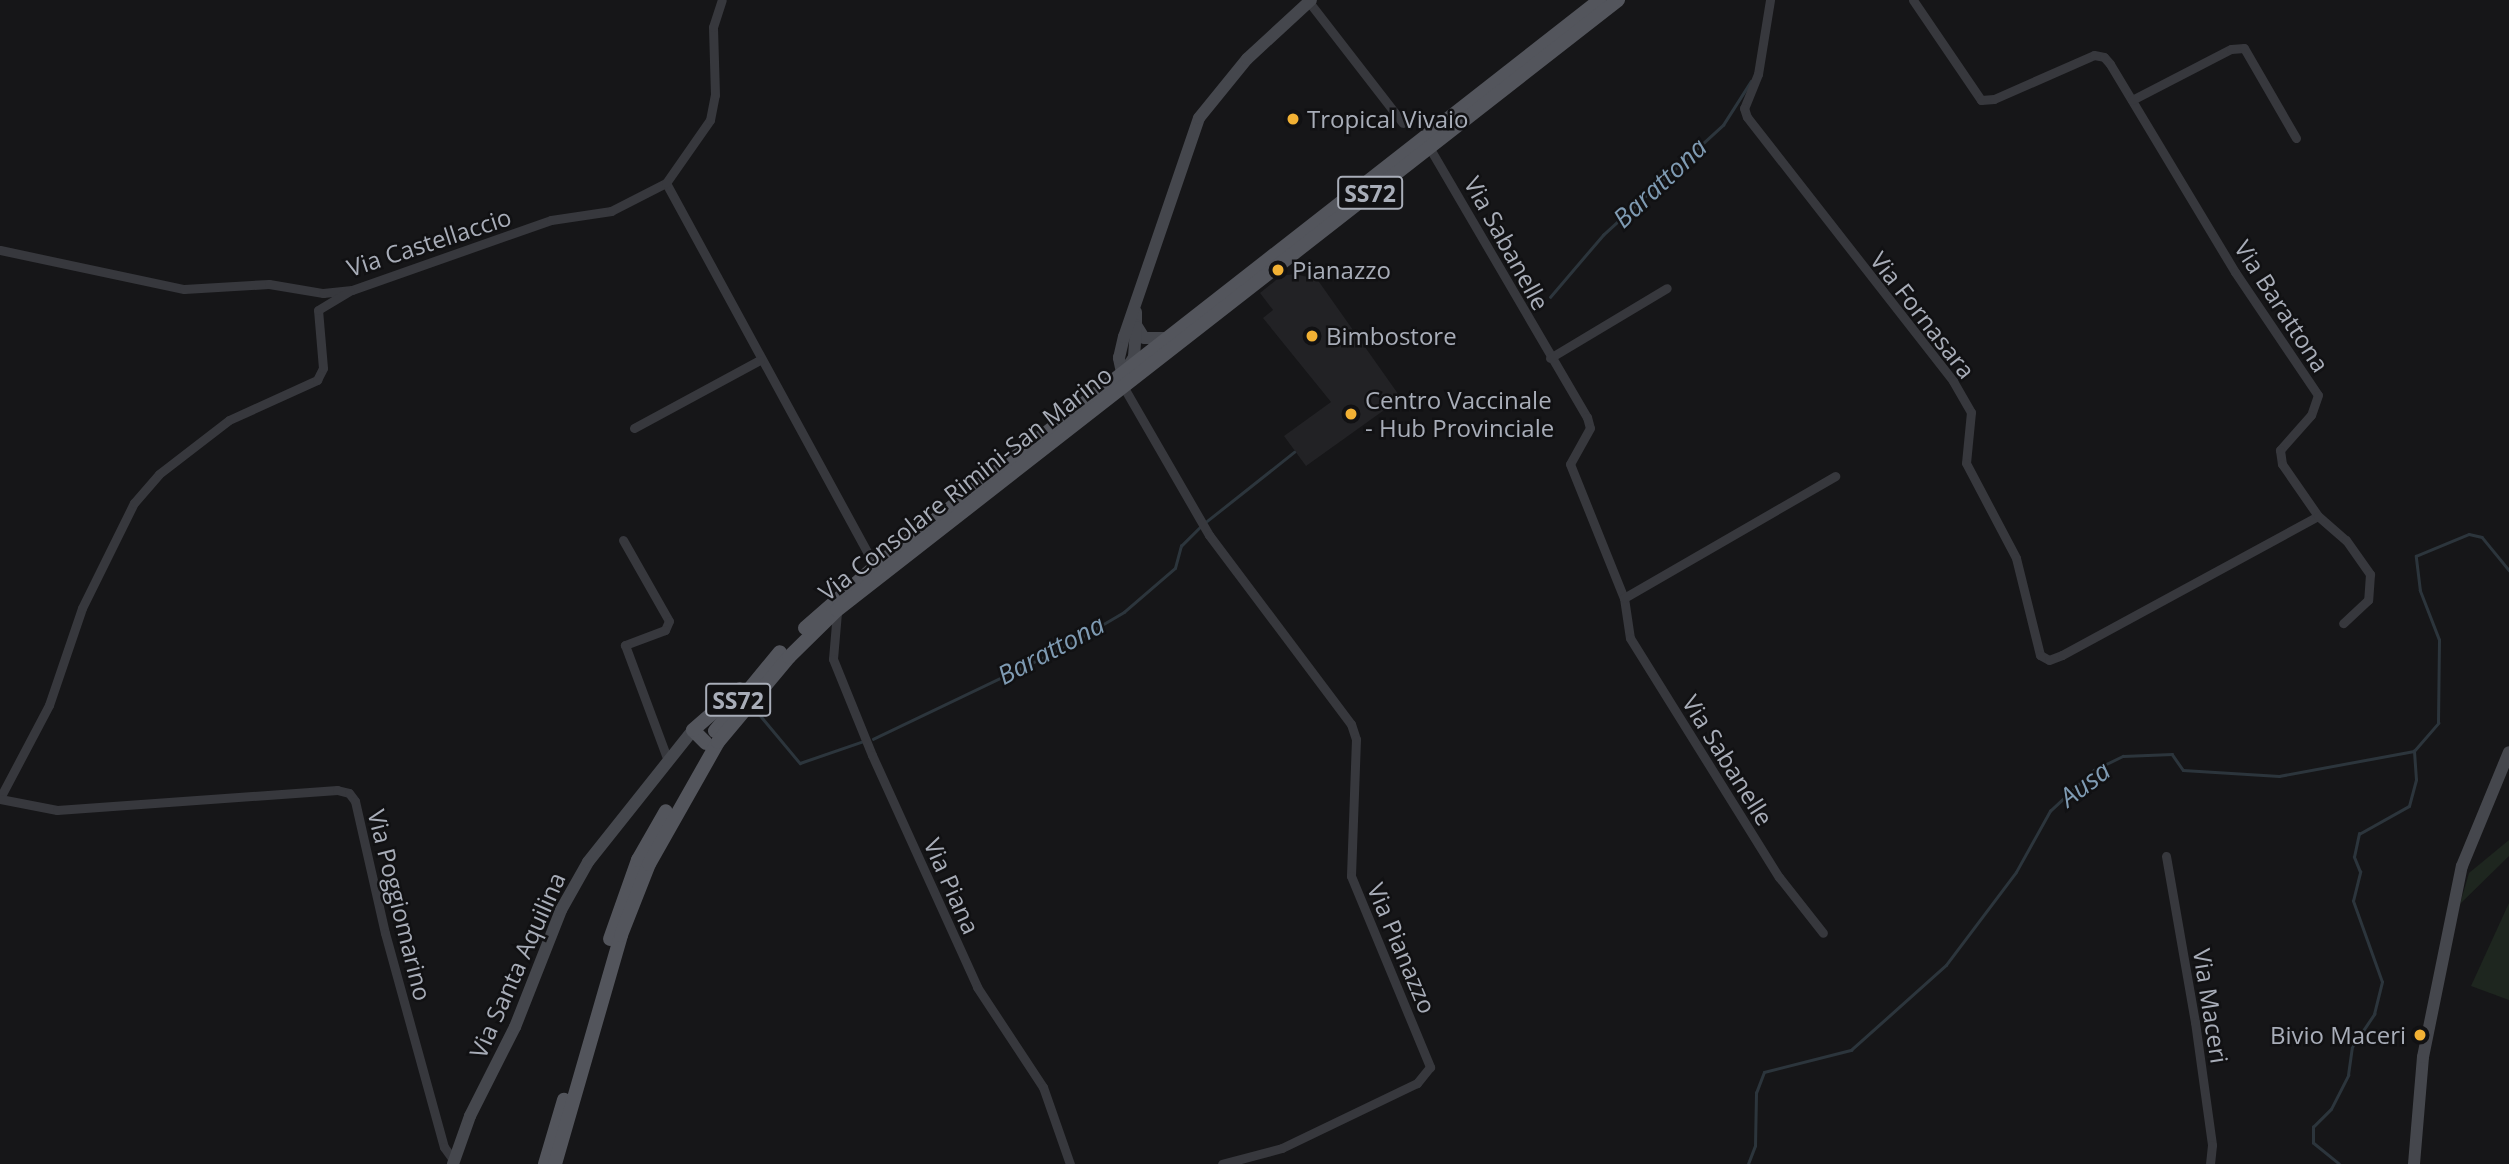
<!DOCTYPE html>
<style>
body{margin:0}
#map{position:relative;width:2509px;height:1164px;overflow:hidden;background:#161618;font-family:"Open Sans",sans-serif}
div>[style]{position:absolute}
.built>*{inset:0;background:#222225}
.green>*{inset:0;background:#1e261f}
.stream>*{height:2.5px;margin:-1.25px;padding:0 1.25px;transform-origin:1.25px;border-radius:1.25px;background:#2c353c}
.street>*{height:9px;margin:-4.5px;padding:0 4.5px;transform-origin:4.5px;border-radius:4.5px;background:#37383d}
.secondary>*{height:12px;margin:-6px;padding:0 6px;transform-origin:6px;border-radius:6px;background:#45474d}
.primary>*{height:14px;margin:-7px;padding:0 7px;transform-origin:7px;border-radius:7px;background:#53555c}
.dots>*{width:19px;height:19px;translate:-50% -50%;box-sizing:border-box;border:4px solid #111113;border-radius:50%}
span{translate:-50% -50%;white-space:nowrap;text-align:center;line-height:1.15;-webkit-text-stroke:5px #111113;paint-order:stroke}
.shield-label span{padding:2px 5px;background:#111113;border:2px solid;border-radius:5px;-webkit-text-stroke-width:0}
.shield-label{font-size:23px;color:#a8adb8;font-weight:700}
.poi-label{font-size:24px;color:#a8adb8}
.left{translate:0 -50%;text-align:left}
.right{translate:-100% -50%;text-align:right}
.street-label{font-size:24px;color:#a8adb8}
.water-label{font-size:26px;color:#7f9bb3;font-style:italic}
</style>
<div id="map">
<div class="built">
<div style="clip-path:polygon(1294px 274px,1317px 279px,1401px 398px,1306px 466px,1284px 436px,1331px 402px,1263px 318px,1273px 310px,1260px 293px,1281px 276px)"></div>
</div>
<div class="green">
<div style="clip-path:polygon(2509px 840px,2509px 856px,2460px 904px,2469px 873px)"></div>
<div style="clip-path:polygon(2509px 903px,2509px 1000px,2471px 986px)"></div>
</div>
<div class="stream">
<div style="left:1550px;top:297px;width:82px;rotate:-49.5deg"></div>
<div style="left:1603px;top:235px;width:163px;rotate:-42.5deg"></div>
<div style="left:1723px;top:125px;width:52px;rotate:-57.5deg"></div>
<div style="left:1207px;top:521px;width:111px;rotate:-38.4deg"></div>
<div style="left:759px;top:714px;width:64px;rotate:50.1deg"></div>
<div style="left:800px;top:763px;width:68px;rotate:-19deg"></div>
<div style="left:873px;top:739px;width:208px;rotate:-25.6deg"></div>
<div style="left:1061px;top:649px;width:73px;rotate:-30.4deg"></div>
<div style="left:1124px;top:612px;width:67px;rotate:-40.8deg"></div>
<div style="left:1175px;top:568px;width:23px;rotate:-75deg"></div>
<div style="left:1181px;top:546px;width:27px;rotate:-45deg"></div>
<div style="left:1748px;top:1164px;width:19px;rotate:-69deg"></div>
<div style="left:1755px;top:1146px;width:53px;rotate:-88.9deg"></div>
<div style="left:1756px;top:1093px;width:22px;rotate:-69deg"></div>
<div style="left:1764px;top:1072px;width:90px;rotate:-14.2deg"></div>
<div style="left:1851px;top:1050px;width:127px;rotate:-41.8deg"></div>
<div style="left:1946px;top:965px;width:116px;rotate:-53deg"></div>
<div style="left:2016px;top:872px;width:70px;rotate:-60.9deg"></div>
<div style="left:2050px;top:811px;width:60px;rotate:-43deg"></div>
<div style="left:2094px;top:770px;width:32px;rotate:-26deg"></div>
<div style="left:2123px;top:756px;width:49px;rotate:-2.3deg"></div>
<div style="left:2172px;top:754px;width:19px;rotate:55deg"></div>
<div style="left:2183px;top:770px;width:96px;rotate:3.6deg"></div>
<div style="left:2279px;top:776px;width:137px;rotate:-10.5deg"></div>
<div style="left:2414px;top:751px;width:37px;rotate:-49deg"></div>
<div style="left:2438px;top:723px;width:83px;rotate:-89.3deg"></div>
<div style="left:2439px;top:640px;width:53px;rotate:-111.2deg"></div>
<div style="left:2420px;top:591px;width:35px;rotate:-97deg"></div>
<div style="left:2416px;top:556px;width:57px;rotate:-22.5deg"></div>
<div style="left:2469px;top:534px;width:13px;rotate:13deg"></div>
<div style="left:2482px;top:537px;width:43px;rotate:50.7deg"></div>
<div style="left:2339px;top:1164px;width:33px;rotate:-141deg"></div>
<div style="left:2313px;top:1143px;width:16px;rotate:-90deg"></div>
<div style="left:2313px;top:1127px;width:25px;rotate:-45deg"></div>
<div style="left:2331px;top:1109px;width:38px;rotate:-63deg"></div>
<div style="left:2348px;top:1075px;width:28px;rotate:-82deg"></div>
<div style="left:2352px;top:1047px;width:40px;rotate:-56deg"></div>
<div style="left:2374px;top:1014px;width:33px;rotate:-76deg"></div>
<div style="left:2382px;top:982px;width:86px;rotate:-109.7deg"></div>
<div style="left:2353px;top:901px;width:30px;rotate:-76deg"></div>
<div style="left:2360px;top:872px;width:16px;rotate:-112deg"></div>
<div style="left:2354px;top:857px;width:24px;rotate:-78deg"></div>
<div style="left:2359px;top:834px;width:57px;rotate:-29.2deg"></div>
<div style="left:2409px;top:806px;width:27px;rotate:-75deg"></div>
<div style="left:2416px;top:780px;width:29px;rotate:-94deg"></div>
</div>
<div class="street">
<div style="left:1770px;top:0;width:75px;rotate:99.2deg"></div>
<div style="left:1758px;top:74px;width:37px;rotate:112deg"></div>
<div style="left:1744px;top:108px;width:9px;rotate:72deg"></div>
<div style="left:1747px;top:117px;width:335px;rotate:52deg"></div>
<div style="left:1953px;top:381px;width:36px;rotate:60deg"></div>
<div style="left:1971px;top:412px;width:51px;rotate:95.6deg"></div>
<div style="left:1966px;top:463px;width:107px;rotate:62.2deg"></div>
<div style="left:2016px;top:558px;width:100px;rotate:76.1deg"></div>
<div style="left:2040px;top:655px;width:10px;rotate:29deg"></div>
<div style="left:2049px;top:660px;width:14px;rotate:-21deg"></div>
<div style="left:2062px;top:655px;width:291px;rotate:-28.5deg"></div>
<div style="left:1913px;top:0;width:121px;rotate:55.8deg"></div>
<div style="left:1981px;top:100px;width:13px;rotate:-4deg"></div>
<div style="left:1994px;top:99px;width:109px;rotate:-23.7deg"></div>
<div style="left:2094px;top:55px;width:10px;rotate:11deg"></div>
<div style="left:2104px;top:57px;width:9px;rotate:49deg"></div>
<div style="left:2110px;top:64px;width:243px;rotate:59deg"></div>
<div style="left:2235px;top:272px;width:148px;rotate:56deg"></div>
<div style="left:2318px;top:395px;width:21px;rotate:109deg"></div>
<div style="left:2311px;top:415px;width:47px;rotate:131.5deg"></div>
<div style="left:2280px;top:450px;width:14px;rotate:82deg"></div>
<div style="left:2282px;top:464px;width:63px;rotate:55.3deg"></div>
<div style="left:2318px;top:516px;width:37px;rotate:41deg"></div>
<div style="left:2346px;top:540px;width:42px;rotate:54.8deg"></div>
<div style="left:2370px;top:574px;width:26px;rotate:94deg"></div>
<div style="left:2368px;top:600px;width:34px;rotate:137deg"></div>
<div style="left:1309px;top:2px;width:153px;rotate:52.2deg"></div>
<div style="left:2132px;top:100px;width:111px;rotate:-27.3deg"></div>
<div style="left:2231px;top:49px;width:13px;rotate:-4deg"></div>
<div style="left:2244px;top:48px;width:104px;rotate:60deg"></div>
<div style="left:1429px;top:147px;width:313px;rotate:59.7deg"></div>
<div style="left:1587px;top:417px;width:11px;rotate:75deg"></div>
<div style="left:1590px;top:428px;width:41px;rotate:119.1deg"></div>
<div style="left:1570px;top:464px;width:144px;rotate:68.1deg"></div>
<div style="left:1624px;top:598px;width:40px;rotate:81.5deg"></div>
<div style="left:1630px;top:638px;width:282px;rotate:58.1deg"></div>
<div style="left:1779px;top:877px;width:71px;rotate:51.8deg"></div>
<div style="left:666px;top:183px;width:437px;rotate:61.4deg"></div>
<div style="left:0;top:250px;width:188px;rotate:12deg"></div>
<div style="left:184px;top:289px;width:85px;rotate:-3.4deg"></div>
<div style="left:269px;top:284px;width:55px;rotate:9.5deg"></div>
<div style="left:323px;top:293px;width:29px;rotate:-6deg"></div>
<div style="left:352px;top:290px;width:211px;rotate:-19.4deg"></div>
<div style="left:551px;top:220px;width:61px;rotate:-8.5deg"></div>
<div style="left:611px;top:211px;width:62px;rotate:-27deg"></div>
<div style="left:666px;top:183px;width:77px;rotate:-55.1deg"></div>
<div style="left:710px;top:120px;width:25px;rotate:-79deg"></div>
<div style="left:715px;top:95px;width:68px;rotate:-91.7deg"></div>
<div style="left:713px;top:27px;width:28px;rotate:-72deg"></div>
<div style="left:1550px;top:358px;width:136px;rotate:-30.9deg"></div>
<div style="left:1123px;top:386px;width:172px;rotate:60deg"></div>
<div style="left:1209px;top:535px;width:236px;rotate:53.1deg"></div>
<div style="left:1351px;top:724px;width:16px;rotate:72deg"></div>
<div style="left:1356px;top:739px;width:137px;rotate:92.1deg"></div>
<div style="left:1351px;top:876px;width:207px;rotate:67.5deg"></div>
<div style="left:1430px;top:1067px;width:21px;rotate:129deg"></div>
<div style="left:1417px;top:1083px;width:150px;rotate:154.3deg"></div>
<div style="left:1282px;top:1148px;width:62px;rotate:165.1deg"></div>
<div style="left:634px;top:428px;width:143px;rotate:-28.4deg"></div>
<div style="left:623px;top:540px;width:93px;rotate:60.4deg"></div>
<div style="left:669px;top:621px;width:10px;rotate:114deg"></div>
<div style="left:665px;top:630px;width:43px;rotate:159.4deg"></div>
<div style="left:625px;top:645px;width:121px;rotate:69.6deg"></div>
<div style="left:1624px;top:598px;width:244px;rotate:-30deg"></div>
<div style="left:837px;top:612px;width:47px;rotate:94.9deg"></div>
<div style="left:833px;top:659px;width:104px;rotate:67.9deg"></div>
<div style="left:872px;top:755px;width:255px;rotate:65.6deg"></div>
<div style="left:977px;top:987px;width:120px;rotate:56.6deg"></div>
<div style="left:1043px;top:1087px;width:82px;rotate:70.7deg"></div>
<div style="left:0;top:798px;width:105px;rotate:-62.2deg"></div>
<div style="left:49px;top:705px;width:102px;rotate:-71.2deg"></div>
<div style="left:82px;top:608px;width:117px;rotate:-63.7deg"></div>
<div style="left:134px;top:503px;width:38px;rotate:-49deg"></div>
<div style="left:159px;top:474px;width:88px;rotate:-37.6deg"></div>
<div style="left:229px;top:420px;width:97px;rotate:-24.4deg"></div>
<div style="left:317px;top:380px;width:13px;rotate:-63deg"></div>
<div style="left:323px;top:368px;width:58px;rotate:-94.9deg"></div>
<div style="left:318px;top:310px;width:37px;rotate:-31deg"></div>
<div style="left:0;top:799px;width:58px;rotate:10.9deg"></div>
<div style="left:57px;top:810px;width:281px;rotate:-4.1deg"></div>
<div style="left:337px;top:790px;width:12px;rotate:14deg"></div>
<div style="left:349px;top:793px;width:10px;rotate:53deg"></div>
<div style="left:355px;top:801px;width:135px;rotate:77.2deg"></div>
<div style="left:385px;top:933px;width:222px;rotate:74.6deg"></div>
<div style="left:444px;top:1147px;width:17px;rotate:54deg"></div>
<div style="left:2166px;top:856px;width:169px;rotate:80.1deg"></div>
<div style="left:2195px;top:1022px;width:124px;rotate:82.1deg"></div>
<div style="left:2212px;top:1145px;width:19px;rotate:96deg"></div>
</div>
<div class="secondary">
<div style="left:1136px;top:312px;width:13px;rotate:90deg"></div>
<div style="left:1136px;top:325px;width:15px;rotate:58deg"></div>
<div style="left:1144px;top:338px;width:22px"></div>
<div style="left:1126px;top:370px;width:15px;rotate:-58deg"></div>
<div style="left:1134px;top:357px;width:30px;rotate:-86deg"></div>
<div style="left:1124px;top:382px;width:25px;rotate:-102deg"></div>
<div style="left:1119px;top:358px;width:22px;rotate:-77deg"></div>
<div style="left:1124px;top:337px;width:231px;rotate:-71.1deg"></div>
<div style="left:1199px;top:118px;width:76px;rotate:-50.9deg"></div>
<div style="left:1247px;top:59px;width:87px;rotate:-42.7deg"></div>
<div style="left:453px;top:1164px;width:51px;rotate:-70.5deg"></div>
<div style="left:470px;top:1116px;width:100px;rotate:-63.2deg"></div>
<div style="left:515px;top:1027px;width:126px;rotate:-68.5deg"></div>
<div style="left:561px;top:910px;width:55px;rotate:-60.6deg"></div>
<div style="left:588px;top:862px;width:169px;rotate:-51.5deg"></div>
<div style="left:2414px;top:1164px;width:107px;rotate:-85.2deg"></div>
<div style="left:2423px;top:1057px;width:195px;rotate:-78.5deg"></div>
<div style="left:2462px;top:866px;width:123px;rotate:-67.6deg"></div>
</div>
<div class="primary">
<div style="left:805px;top:628px;width:93px;rotate:-41.1deg"></div>
<div style="left:875px;top:567px;width:920px;rotate:-38.03deg"></div>
<div style="left:715px;top:731px;width:102px;rotate:-50.6deg"></div>
<div style="left:706px;top:743px;width:18px;rotate:-135deg"></div>
<div style="left:693px;top:730px;width:62px;rotate:-41.1deg"></div>
<div style="left:610px;top:939px;width:84px;rotate:-70.5deg"></div>
<div style="left:638px;top:860px;width:56px;rotate:-60.3deg"></div>
<div style="left:545px;top:1164px;width:67px;rotate:-73.5deg"></div>
<div style="left:555px;top:1164px;width:238px;rotate:-73.9deg"></div>
<div style="left:621px;top:935px;width:76px;rotate:-68.5deg"></div>
<div style="left:649px;top:864px;width:140px;rotate:-60.5deg"></div>
<div style="left:718px;top:742px;width:111px;rotate:-50.1deg"></div>
<div style="left:789px;top:657px;width:67px;rotate:-44.4deg"></div>
<div style="left:837px;top:610px;width:991px;rotate:-37.99deg"></div>
</div>
<div class="dots">
<div style="left:1293px;top:119px;background:#f2b134"></div>
<div style="left:1278px;top:270px;background:#f2b134"></div>
<div style="left:1312px;top:336px;background:#f2b134"></div>
<div style="left:1351px;top:414px;background:#f2b134"></div>
<div style="left:2420px;top:1035px;background:#f2b134"></div>
</div>
<div class="shield-label">
<span style="left:1370px;top:193px">SS72</span>
<span style="left:738px;top:700px">SS72</span>
</div>
<div class="poi-label">
<span class="left" style="left:1307px;top:119px">Tropical Vivaio</span>
<span class="left" style="left:1292px;top:270px">Pianazzo</span>
<span class="left" style="left:1326px;top:336px">Bimbostore</span>
<span class="left" style="left:1365px;top:414px">Centro Vaccinale<br>- Hub Provinciale</span>
<span class="right" style="left:2406px;top:1035px">Bivio Maceri</span>
</div>
<div class="street-label">
<span style="left:429px;top:242px;rotate:-18deg">Via Castellaccio</span>
<span style="left:1507px;top:243px;rotate:61deg">Via Sabanelle</span>
<span style="left:2282px;top:306px;rotate:57deg">Via Barattona</span>
<span style="left:1923px;top:315px;rotate:52deg">Via Fornasara</span>
<span style="left:965px;top:483px;rotate:-38deg">Via Consolare Rimini-San Marino</span>
<span style="left:1728px;top:760px;rotate:58deg">Via Sabanelle</span>
<span style="left:952px;top:886px;rotate:66deg">Via Piana</span>
<span style="left:400px;top:905px;rotate:76deg">Via Poggiomarino</span>
<span style="left:1402px;top:948px;rotate:67deg">Via Pianazzo</span>
<span style="left:517px;top:965px;rotate:-66deg">Via Santa Aquilina</span>
<span style="left:2211px;top:1006px;rotate:81deg">Via Maceri</span>
</div>
<div class="water-label">
<span style="left:1660px;top:183px;rotate:-43deg">Barattona</span>
<span style="left:1051px;top:650px;rotate:-28deg">Barattona</span>
<span style="left:2085px;top:784px;rotate:-37deg">Ausa</span>
</div>
</div>
